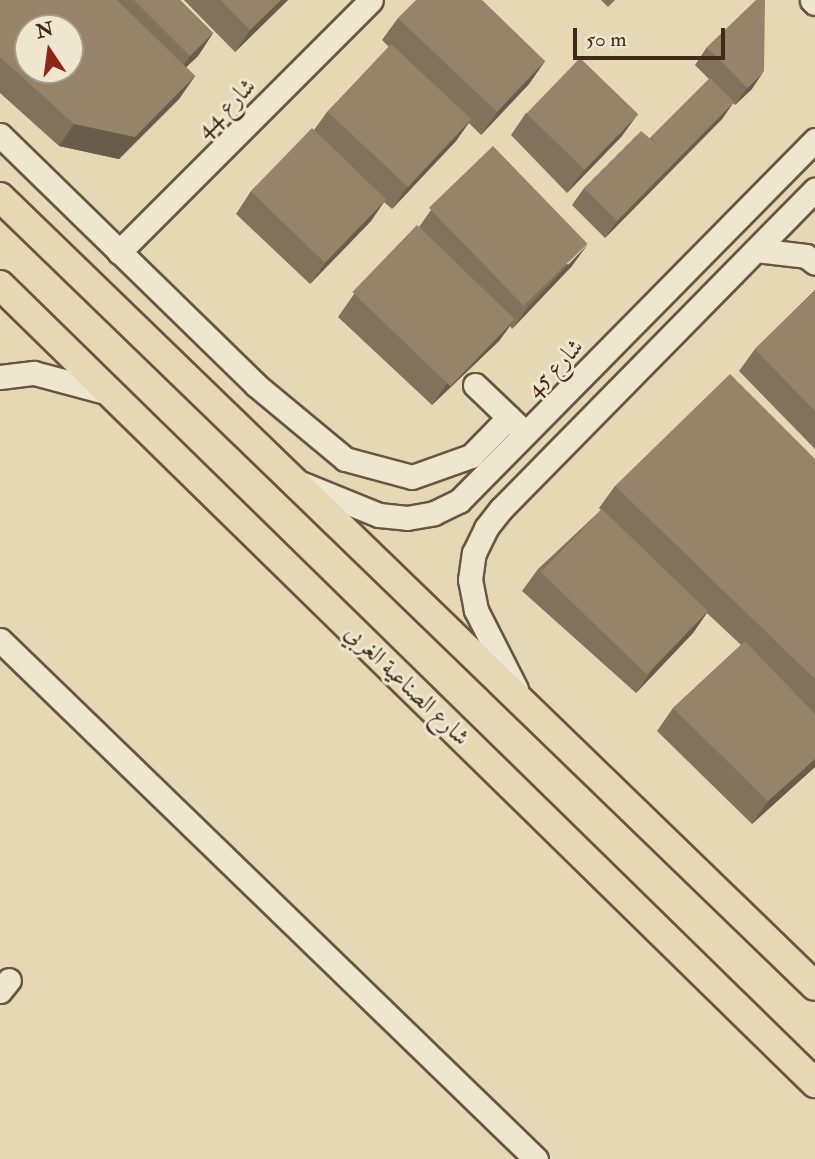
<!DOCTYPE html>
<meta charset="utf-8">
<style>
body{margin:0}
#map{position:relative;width:815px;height:1159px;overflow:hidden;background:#e6d8b5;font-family:"IM FELL Double Pica",Amiri,serif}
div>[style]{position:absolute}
.roads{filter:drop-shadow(2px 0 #69563f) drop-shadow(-2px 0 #69563f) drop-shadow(0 2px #69563f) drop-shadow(0 -2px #69563f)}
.minor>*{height:23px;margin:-11.5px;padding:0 11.5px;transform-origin:11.5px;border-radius:11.5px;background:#efe6cf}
.major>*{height:28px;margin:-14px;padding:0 14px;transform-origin:14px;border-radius:14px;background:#e6d8b5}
.wall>*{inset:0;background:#81725b}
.shaded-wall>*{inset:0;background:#695c4a}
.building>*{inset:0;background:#96846a;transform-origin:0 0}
span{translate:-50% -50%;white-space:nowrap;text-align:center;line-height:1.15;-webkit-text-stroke:6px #efe6cf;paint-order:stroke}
.street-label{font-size:24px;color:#3f2a18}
.north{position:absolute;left:14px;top:14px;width:70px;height:70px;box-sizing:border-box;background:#efe6cf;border:2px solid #a99b86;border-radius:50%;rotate:347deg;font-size:19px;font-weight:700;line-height:28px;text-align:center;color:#3f2a18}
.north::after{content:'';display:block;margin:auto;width:24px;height:32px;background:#8f2418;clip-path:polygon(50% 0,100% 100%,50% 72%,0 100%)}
.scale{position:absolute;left:573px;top:28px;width:152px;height:32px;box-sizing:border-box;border:4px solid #3f2a18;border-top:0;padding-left:9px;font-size:21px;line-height:24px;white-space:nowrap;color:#3f2a18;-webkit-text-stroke:5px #efe6cf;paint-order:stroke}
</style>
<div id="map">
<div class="roads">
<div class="minor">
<div style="left:812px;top:0;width:4px;rotate:45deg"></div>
<div style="left:0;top:135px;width:358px;rotate:44.3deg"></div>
<div style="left:256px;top:385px;width:116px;rotate:39.7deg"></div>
<div style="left:345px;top:459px;width:69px;rotate:15deg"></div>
<div style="left:412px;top:477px;width:63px;rotate:-19.6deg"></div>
<div style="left:471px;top:456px;width:54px;rotate:-45.7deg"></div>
<div style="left:756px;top:250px;width:50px;rotate:6.8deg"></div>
<div style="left:806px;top:256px;width:11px;rotate:38deg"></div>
<div style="left:119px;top:252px;width:356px;rotate:-45deg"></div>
<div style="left:0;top:377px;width:34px;rotate:-7deg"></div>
<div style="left:34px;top:373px;width:82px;rotate:14.9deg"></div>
<div style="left:475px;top:385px;width:61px;rotate:43.7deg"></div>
<div style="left:300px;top:483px;width:85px;rotate:22.1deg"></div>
<div style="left:379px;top:515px;width:28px;rotate:6deg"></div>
<div style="left:407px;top:518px;width:27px;rotate:-10deg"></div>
<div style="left:434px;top:513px;width:28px;rotate:-26deg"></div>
<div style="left:459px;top:501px;width:507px;rotate:-45.4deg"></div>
<div style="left:0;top:640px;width:746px;rotate:44.08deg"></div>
<div style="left:516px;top:689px;width:89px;rotate:-116.9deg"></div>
<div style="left:476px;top:610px;width:31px;rotate:-101deg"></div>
<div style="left:470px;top:580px;width:27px;rotate:-82deg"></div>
<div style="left:474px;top:553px;width:28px;rotate:-64deg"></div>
<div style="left:486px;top:528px;width:24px;rotate:-52deg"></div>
<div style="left:501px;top:509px;width:448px;rotate:-45.5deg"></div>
<div style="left:0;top:991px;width:14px;rotate:-51deg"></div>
</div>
<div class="major">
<div style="left:0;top:197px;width:1134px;rotate:44.07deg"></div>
<div style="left:0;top:285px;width:1141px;rotate:44.4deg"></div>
</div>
</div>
<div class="wall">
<div style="clip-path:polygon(0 0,180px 0,213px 33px,198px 56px,186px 67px,195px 76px,179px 99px,119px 159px,59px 146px,0 93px)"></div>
<div style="clip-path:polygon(184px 0,288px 0,235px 52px)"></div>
<div style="clip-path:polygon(601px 0,615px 0,608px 7px)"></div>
<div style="clip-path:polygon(398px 18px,545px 61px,529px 84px,481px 135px,469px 123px,456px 141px,392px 209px,384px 202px,371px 221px,310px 284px,236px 214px,251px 191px,314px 130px,327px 112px,389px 47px,382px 40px)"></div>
<div style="clip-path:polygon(707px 47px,752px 89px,735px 105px,733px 103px,722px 119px,605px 238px,572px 205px,584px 188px,650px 138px,709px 79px,695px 65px)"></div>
<div style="clip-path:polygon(526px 113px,622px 136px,567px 193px,511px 135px)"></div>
<div style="clip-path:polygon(431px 210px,572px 266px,512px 329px,510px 326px,499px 341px,432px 405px,338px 317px,354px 294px,419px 227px)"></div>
<div style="clip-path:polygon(815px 290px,815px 449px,739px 371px,755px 349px)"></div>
<div style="clip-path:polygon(815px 459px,815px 767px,752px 824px,657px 731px,673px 708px,741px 645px,707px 613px,693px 633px,636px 693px,522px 591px,538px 569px,601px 510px,599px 508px,615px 486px)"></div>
</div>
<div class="shaded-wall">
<div style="clip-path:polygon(281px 0,288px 0,235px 52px,250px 30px)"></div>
<div style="clip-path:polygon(213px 33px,198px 56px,175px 78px,190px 56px)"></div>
<div style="clip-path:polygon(545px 61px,529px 84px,481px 135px,497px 112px)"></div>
<div style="clip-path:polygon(764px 71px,752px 89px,735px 105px,747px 88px)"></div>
<div style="clip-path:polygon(195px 76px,179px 99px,119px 159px,59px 146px,74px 124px)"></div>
<div style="clip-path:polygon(734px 102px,722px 119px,605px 238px,617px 221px)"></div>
<div style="clip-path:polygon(638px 114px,622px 136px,567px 193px,583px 171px)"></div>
<div style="clip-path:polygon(471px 119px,456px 141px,392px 209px,407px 187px)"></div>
<div style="clip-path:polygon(386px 199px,371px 221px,310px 284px,326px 262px)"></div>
<div style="clip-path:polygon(588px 244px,572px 266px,512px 329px,528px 307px)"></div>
<div style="clip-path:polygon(515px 319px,499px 341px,432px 405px,447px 383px)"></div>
<div style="clip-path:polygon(708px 611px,693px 633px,636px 693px,652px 670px)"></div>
<div style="clip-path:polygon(815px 759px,815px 767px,752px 824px,768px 801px)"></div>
</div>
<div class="building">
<div style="clip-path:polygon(evenodd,0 0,117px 0,195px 76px,135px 137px,74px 124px,0 57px,0 0,28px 28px,70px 28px,70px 70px,28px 70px,28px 28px)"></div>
<div style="clip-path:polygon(134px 0,180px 0,213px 33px,190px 56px)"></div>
<div style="clip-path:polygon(221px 0,281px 0,250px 30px)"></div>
<div style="clip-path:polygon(416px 0,482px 0,545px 61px,497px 112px,398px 18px)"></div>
<div style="clip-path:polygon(756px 0,765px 0,764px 71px,747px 88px,707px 47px)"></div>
<div style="left:391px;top:44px;width:110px;height:93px;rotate:43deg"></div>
<div style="left:580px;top:58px;width:81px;height:77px;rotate:44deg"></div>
<div style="clip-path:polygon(710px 78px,734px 102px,617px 221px,584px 188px,641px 131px,658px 145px,651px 137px)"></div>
<div style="left:312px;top:128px;width:103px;height:88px;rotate:44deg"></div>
<div style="left:493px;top:146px;width:136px;height:89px;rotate:46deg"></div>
<div style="left:417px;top:225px;width:136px;height:93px;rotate:44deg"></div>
<div style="clip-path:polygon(815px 290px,815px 411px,755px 349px)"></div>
<div style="clip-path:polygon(730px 374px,815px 459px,815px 679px,615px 486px)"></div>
<div style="left:602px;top:509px;width:147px;height:88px;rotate:44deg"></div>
<div style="clip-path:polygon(745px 641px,815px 714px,815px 759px,768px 801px,673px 708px)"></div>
</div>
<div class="street-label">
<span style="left:226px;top:108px;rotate:-45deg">شارع 44</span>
<span style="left:555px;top:368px;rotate:-46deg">شارع 45</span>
<span style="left:407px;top:685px;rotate:44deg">شارع الصناعية الغربي</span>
</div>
<div class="north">N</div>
<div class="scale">50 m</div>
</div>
